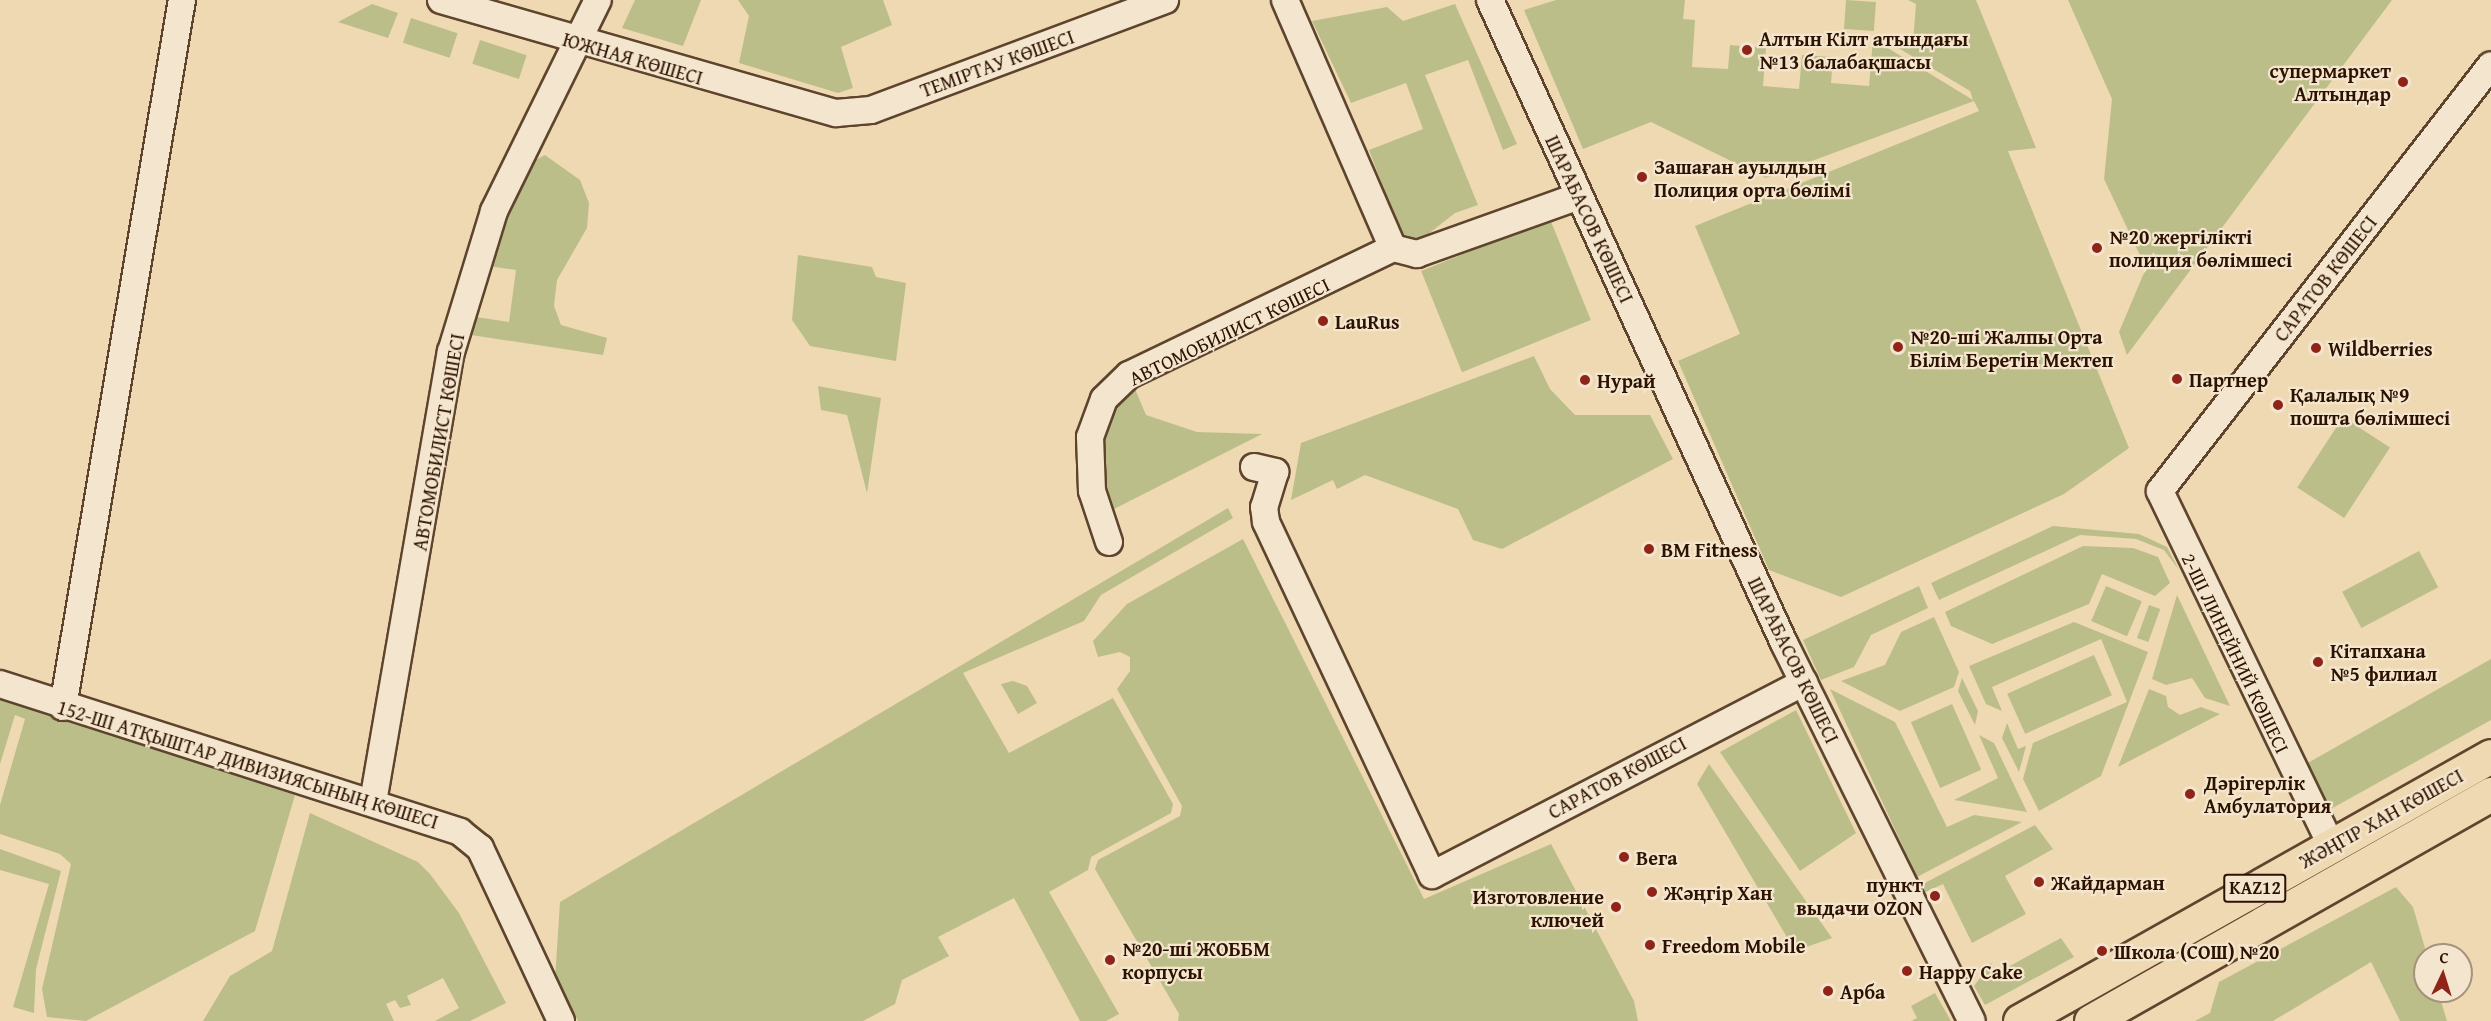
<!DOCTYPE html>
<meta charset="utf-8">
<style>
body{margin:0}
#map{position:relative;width:2491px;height:1021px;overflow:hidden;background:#eed9b3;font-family:"Gentium Book Plus",serif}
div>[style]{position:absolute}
.green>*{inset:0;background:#bcbe8a;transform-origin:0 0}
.roads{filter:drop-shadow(2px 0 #5e442d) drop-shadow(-2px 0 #5e442d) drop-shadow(0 2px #5e442d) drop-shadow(0 -2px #5e442d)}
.minor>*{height:26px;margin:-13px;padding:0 13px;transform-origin:13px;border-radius:13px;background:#f4e6ce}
.major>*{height:33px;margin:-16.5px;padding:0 16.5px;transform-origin:16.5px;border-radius:16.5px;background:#eed9b3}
.dots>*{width:16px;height:16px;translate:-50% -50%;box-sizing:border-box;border:3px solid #f4e6ce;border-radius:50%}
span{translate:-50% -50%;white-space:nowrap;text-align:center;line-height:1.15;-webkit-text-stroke:4.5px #f4e6ce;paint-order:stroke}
.shield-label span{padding:2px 4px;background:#f4e6ce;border:2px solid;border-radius:4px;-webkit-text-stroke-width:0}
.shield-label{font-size:18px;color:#2e1200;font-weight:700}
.poi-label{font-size:20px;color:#2e1200;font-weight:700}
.left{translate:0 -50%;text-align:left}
.right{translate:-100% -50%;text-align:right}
.street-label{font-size:20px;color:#2e1200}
.north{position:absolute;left:2413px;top:943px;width:60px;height:60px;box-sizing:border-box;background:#f4e6ce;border:2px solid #a5917c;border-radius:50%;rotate:4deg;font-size:16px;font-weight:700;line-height:24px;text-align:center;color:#2e1200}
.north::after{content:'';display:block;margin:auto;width:21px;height:27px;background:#8f2418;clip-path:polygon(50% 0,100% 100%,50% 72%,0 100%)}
</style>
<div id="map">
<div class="green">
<div style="clip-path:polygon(635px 0,701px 0,683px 46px,622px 28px)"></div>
<div style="clip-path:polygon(738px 0,883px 0,892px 25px,841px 47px,853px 88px,838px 93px,739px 63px,749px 16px)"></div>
<div style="clip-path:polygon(1556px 0,1685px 0,1683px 19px,1695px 20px,1692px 67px,1728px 69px,1730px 45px,1766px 48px,1763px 86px,1799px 89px,1802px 55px,1833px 57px,1831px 83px,1869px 86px,1873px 39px,1973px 100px,1970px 91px,1885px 40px,1913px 42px,1916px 4px,1908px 0,1976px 0,2036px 148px,2008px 151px,2129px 448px,2064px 494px,1841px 597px,1769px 570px,1678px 361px,1740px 334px,1695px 226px,1979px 111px,1974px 101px,1766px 178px,1651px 122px,1583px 149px,1524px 10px)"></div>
<div style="left:1846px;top:0;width:30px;height:29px;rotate:4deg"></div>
<div style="clip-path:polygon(2068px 0,2392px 0,2127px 355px,2119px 332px,2146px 268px,2104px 179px,2112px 99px)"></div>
<div style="clip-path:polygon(372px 4px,398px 13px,388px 38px,338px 22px)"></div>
<div style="clip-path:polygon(1455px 4px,1517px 144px,1503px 150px,1468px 60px,1425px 75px,1478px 205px,1455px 213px,1413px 246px,1403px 240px,1369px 150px,1423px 129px,1406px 83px,1351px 103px,1312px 21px,1387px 7px,1403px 21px)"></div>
<div style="left:411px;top:18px;width:49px;height:26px;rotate:18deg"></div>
<div style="left:480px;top:40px;width:49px;height:25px;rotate:18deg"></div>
<div style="clip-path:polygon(545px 155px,580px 180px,589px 203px,587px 228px,557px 280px,554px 306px,561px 325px,607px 338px,603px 355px,471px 335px,476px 317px,509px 322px,516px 270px,488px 266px,532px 162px)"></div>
<div style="left:1550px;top:219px;width:109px;height:139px;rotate:68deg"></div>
<div style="clip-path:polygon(798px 255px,872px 267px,876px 277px,906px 283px,896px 361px,810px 346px,792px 320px)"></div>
<div style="clip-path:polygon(1534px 356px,1550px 389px,1575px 415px,1650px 415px,1673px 459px,1502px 549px,1473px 540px,1458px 509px,1365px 475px,1337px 489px,1333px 480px,1291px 500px,1301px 443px)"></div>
<div style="clip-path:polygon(818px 386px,881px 398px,867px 493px,847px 415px,821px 410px)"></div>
<div style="clip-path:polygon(1135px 389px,1146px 415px,1197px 432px,1262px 434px,1114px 509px,1099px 462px,1105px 428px,1118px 403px)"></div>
<div style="left:2343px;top:417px;width:56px;height:84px;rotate:33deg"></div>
<div style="clip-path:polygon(1228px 508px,1233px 518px,1101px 595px,1084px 621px,963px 673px,1009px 753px,1113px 698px,1173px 804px,1171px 813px,1091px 857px,1088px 870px,1049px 892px,1119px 1014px,1106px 1021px,1080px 1021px,1014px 898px,938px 937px,949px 956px,902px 980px,895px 1004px,863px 1021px,578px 1021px,555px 980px,560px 902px)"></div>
<div style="clip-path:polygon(2053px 526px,2139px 534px,2167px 547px,2179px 570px,2164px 550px,2136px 539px,2080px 535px,1939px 600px,1931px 583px)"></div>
<div style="clip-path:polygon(1243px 539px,1424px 899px,1551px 844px,1634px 1001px,1638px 1021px,1178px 1021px,1179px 1014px,1095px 869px,1098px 860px,1180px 816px,1182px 806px,1117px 689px,1130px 671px,1130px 657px,1120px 652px,1098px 657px,1093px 641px,1127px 604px)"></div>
<div style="clip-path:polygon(2083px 546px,2133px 548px,2158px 557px,2170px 583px,2155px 596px,2102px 574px,2089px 604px,1992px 644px,1951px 626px,1945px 612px)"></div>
<div style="left:2419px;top:551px;width:41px;height:87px;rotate:62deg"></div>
<div style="clip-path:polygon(1919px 586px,1928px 608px,1871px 635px,1854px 667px,1821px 680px,1803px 640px)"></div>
<div style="left:2106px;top:586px;width:39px;height:38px;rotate:23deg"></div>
<div style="clip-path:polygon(2177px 595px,2230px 706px,2205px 698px,2192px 678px,2166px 685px,2152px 679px)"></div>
<div style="left:2149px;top:605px;width:12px;height:35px;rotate:20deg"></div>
<div style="clip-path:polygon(1934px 617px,1959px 672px,1954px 687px,1900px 711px,1841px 681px,1885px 665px,1901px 632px)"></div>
<div style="clip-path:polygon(2074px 622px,2148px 652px,2101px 776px,2039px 811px,2023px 779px,2033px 743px,2127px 702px,2101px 639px,1992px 687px,2002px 711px,1986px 704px,1969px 666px)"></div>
<div style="left:2094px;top:655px;width:44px;height:95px;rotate:66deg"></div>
<div style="clip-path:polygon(2491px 659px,2491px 720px,2329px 810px,2306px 764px)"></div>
<div style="clip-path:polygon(1962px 678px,1978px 711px,1975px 725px,1958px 691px)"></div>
<div style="clip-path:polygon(1013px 681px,1027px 686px,1037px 703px,1018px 714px,1001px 684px)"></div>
<div style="clip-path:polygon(1830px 689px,1895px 722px,1947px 827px,1974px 815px,2022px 822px,1917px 877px)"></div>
<div style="clip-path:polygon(2149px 689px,2166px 696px,2168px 707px,2180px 715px,2201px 707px,2220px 714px,2118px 767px)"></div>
<div style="clip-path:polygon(0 694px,295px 795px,255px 931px,86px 1021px,47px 1017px,42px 989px,71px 864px,60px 854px,0 834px,0 805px,25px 719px,15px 715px,0 764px)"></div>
<div style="left:1952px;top:704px;width:72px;height:45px;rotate:66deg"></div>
<div style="clip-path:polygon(1796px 710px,1856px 833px,1800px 871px,1720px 752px)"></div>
<div style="clip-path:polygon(2007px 723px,2018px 749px,2026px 746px,2019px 772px,2002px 738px)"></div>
<div style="clip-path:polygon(1979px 735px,1994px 743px,2027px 812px,1954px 800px,1998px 778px)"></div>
<div style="clip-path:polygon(1709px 764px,1832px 938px,1795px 951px,1697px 784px)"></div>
<div style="clip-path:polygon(310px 813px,418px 862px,430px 874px,459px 913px,506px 1003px,470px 1021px,435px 1021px,459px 1008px,443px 978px,407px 996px,411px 1005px,400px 1008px,395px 1000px,386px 1004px,394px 1021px,203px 1021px,230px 976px,272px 951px)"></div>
<div style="clip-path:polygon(2035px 825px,2053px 849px,2005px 876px,2026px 914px,1972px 943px,1943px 884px,1921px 894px,1921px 885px)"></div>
<div style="clip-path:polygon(0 849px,61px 871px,36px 969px,34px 1013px,13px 1007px,49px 884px,0 870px)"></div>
<div style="clip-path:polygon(2396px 887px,2413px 907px,2427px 955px,2425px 991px,2438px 991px,2447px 1021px,2400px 1021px,2371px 962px,2273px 1021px,2195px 1021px,2210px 1013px,2219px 982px)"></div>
<div style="clip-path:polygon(2061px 938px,2074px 957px,1985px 1005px,1974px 986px,1991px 963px,1997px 973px)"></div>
<div style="clip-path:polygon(1935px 993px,1951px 1021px,1911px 1021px,1917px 1018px,1911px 1006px)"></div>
</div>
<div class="roads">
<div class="minor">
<div style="left:441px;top:0;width:411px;rotate:16deg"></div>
<div style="left:836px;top:113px;width:35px;rotate:-5deg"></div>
<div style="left:871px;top:110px;width:314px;rotate:-20.5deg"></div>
<div style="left:1285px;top:0;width:270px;rotate:66.5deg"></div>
<div style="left:1490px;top:0;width:707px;rotate:65.43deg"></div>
<div style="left:1784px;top:643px;width:422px;rotate:63.6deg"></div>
<div style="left:1254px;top:467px;width:22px;rotate:13deg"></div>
<div style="left:1275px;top:472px;width:37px;rotate:107deg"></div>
<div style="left:1264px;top:507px;width:15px;rotate:82deg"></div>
<div style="left:1266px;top:522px;width:390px;rotate:64.8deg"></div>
<div style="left:1432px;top:875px;width:419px;rotate:-27.4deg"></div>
<div style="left:1109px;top:542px;width:54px;rotate:-108.4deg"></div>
<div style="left:1092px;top:491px;width:54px;rotate:-92.1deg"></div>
<div style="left:1090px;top:437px;width:40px;rotate:-69.8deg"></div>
<div style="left:1104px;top:399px;width:35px;rotate:-44deg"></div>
<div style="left:1129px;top:375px;width:293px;rotate:-25.7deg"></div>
<div style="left:1393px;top:248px;width:25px;rotate:14deg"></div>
<div style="left:1417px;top:254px;width:172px;rotate:-19.7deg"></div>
<div style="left:0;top:684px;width:483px;rotate:17.8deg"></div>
<div style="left:460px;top:832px;width:26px;rotate:39deg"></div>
<div style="left:480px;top:848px;width:191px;rotate:64.9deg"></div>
<div style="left:63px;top:707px;width:717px;rotate:-80.45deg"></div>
<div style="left:373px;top:802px;width:457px;rotate:-80.2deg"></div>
<div style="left:451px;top:352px;width:147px;rotate:-73deg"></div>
<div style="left:494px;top:211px;width:235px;rotate:-63.8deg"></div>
<div style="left:2331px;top:845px;width:393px;rotate:-115.8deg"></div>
<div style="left:2160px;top:491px;width:539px;rotate:-52.15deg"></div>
</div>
<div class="major">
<div style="left:2020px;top:1021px;width:540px;rotate:-29.36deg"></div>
<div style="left:2091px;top:1021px;width:460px;rotate:-29.6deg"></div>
</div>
</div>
<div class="dots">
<div style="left:1747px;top:50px;background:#8f2418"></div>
<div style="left:2403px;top:82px;background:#8f2418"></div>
<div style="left:1642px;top:177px;background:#8f2418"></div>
<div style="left:2097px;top:248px;background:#8f2418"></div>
<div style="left:1323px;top:321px;background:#8f2418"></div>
<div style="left:1898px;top:347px;background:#8f2418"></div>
<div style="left:2316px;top:348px;background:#8f2418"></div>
<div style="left:2177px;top:379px;background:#8f2418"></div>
<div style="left:1585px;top:380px;background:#8f2418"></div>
<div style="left:2278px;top:405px;background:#8f2418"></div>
<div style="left:1649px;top:549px;background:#8f2418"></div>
<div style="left:2318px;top:662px;background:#8f2418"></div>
<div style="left:2190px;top:794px;background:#8f2418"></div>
<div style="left:1624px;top:857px;background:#8f2418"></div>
<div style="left:2039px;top:882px;background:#8f2418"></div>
<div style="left:1652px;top:892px;background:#8f2418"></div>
<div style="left:1935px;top:896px;background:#8f2418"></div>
<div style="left:1616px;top:907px;background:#8f2418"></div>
<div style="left:1650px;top:945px;background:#8f2418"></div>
<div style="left:2102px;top:951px;background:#8f2418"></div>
<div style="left:1110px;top:960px;background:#8f2418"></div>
<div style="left:1907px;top:971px;background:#8f2418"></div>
<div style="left:1828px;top:991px;background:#8f2418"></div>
</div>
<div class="shield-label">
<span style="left:2255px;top:888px">KAZ12</span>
</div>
<div class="poi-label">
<span class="left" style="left:1759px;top:50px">Алтын Кілт атындағы<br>№13 балабақшасы</span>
<span class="right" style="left:2391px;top:82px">супермаркет<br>Алтындар</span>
<span class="left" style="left:1654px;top:178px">Зашаған ауылдың<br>Полиция орта бөлімі</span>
<span class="left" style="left:2109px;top:248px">№20 жергілікті<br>полиция бөлімшесі</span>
<span class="left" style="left:1335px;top:321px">LauRus</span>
<span class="left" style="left:1910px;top:348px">№20-ші Жалпы Орта<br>Білім Беретін Мектеп</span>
<span class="left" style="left:2328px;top:348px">Wildberries</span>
<span class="left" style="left:2189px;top:379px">Партнер</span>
<span class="left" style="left:1597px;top:380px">Нурай</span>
<span class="left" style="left:2290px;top:406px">Қалалық №9<br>пошта бөлімшесі</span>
<span class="left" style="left:1661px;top:549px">BM Fitness</span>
<span class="left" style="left:2330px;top:662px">Кітапхана<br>№5 филиал</span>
<span class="left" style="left:2204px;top:794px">Дәрігерлік<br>Амбулатория</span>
<span class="left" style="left:1636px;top:857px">Вега</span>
<span class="left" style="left:2051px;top:882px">Жайдарман</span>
<span class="right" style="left:1923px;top:896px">пункт<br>выдачи OZON</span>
<span class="left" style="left:1664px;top:892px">Жәңгір Хан</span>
<span class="right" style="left:1604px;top:908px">Изготовление<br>ключей</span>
<span class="left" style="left:1662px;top:945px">Freedom Mobile</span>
<span class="left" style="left:1122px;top:960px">№20-ші ЖОББМ<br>корпусы</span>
<span class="left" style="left:2114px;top:951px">Школа (СОШ) №20</span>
<span class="left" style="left:1919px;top:971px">Happy Cake</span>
<span class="left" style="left:1840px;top:991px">Арба</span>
</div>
<div class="street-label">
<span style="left:633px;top:58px;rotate:16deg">ЮЖНАЯ КӨШЕСІ</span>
<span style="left:997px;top:63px;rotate:-20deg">ТЕМІРТАУ КӨШЕСІ</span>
<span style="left:1590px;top:219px;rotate:65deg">ШАРАБАСОВ КӨШЕСІ</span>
<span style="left:2325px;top:278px;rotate:-52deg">САРАТОВ КӨШЕСІ</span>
<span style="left:1229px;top:331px;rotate:-26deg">АВТОМОБИЛИСТ КӨШЕСІ</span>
<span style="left:438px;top:442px;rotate:-80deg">АВТОМОБИЛИСТ КӨШЕСІ</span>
<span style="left:2236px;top:653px;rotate:64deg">2-ШІ ЛИНЕЙНИЙ КӨШЕСІ</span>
<span style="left:1794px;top:660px;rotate:64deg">ШАРАБАСОВ КӨШЕСІ</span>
<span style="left:248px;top:764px;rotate:17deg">152-ШІ АТҚЫШТАР ДИВИЗИЯСЫНЫҢ КӨШЕСІ</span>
<span style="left:1617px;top:777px;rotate:-28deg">САРАТОВ КӨШЕСІ</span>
<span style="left:2381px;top:818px;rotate:-29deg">ЖӘҢГІР ХАН КӨШЕСІ</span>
</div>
<div class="north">С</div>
</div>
